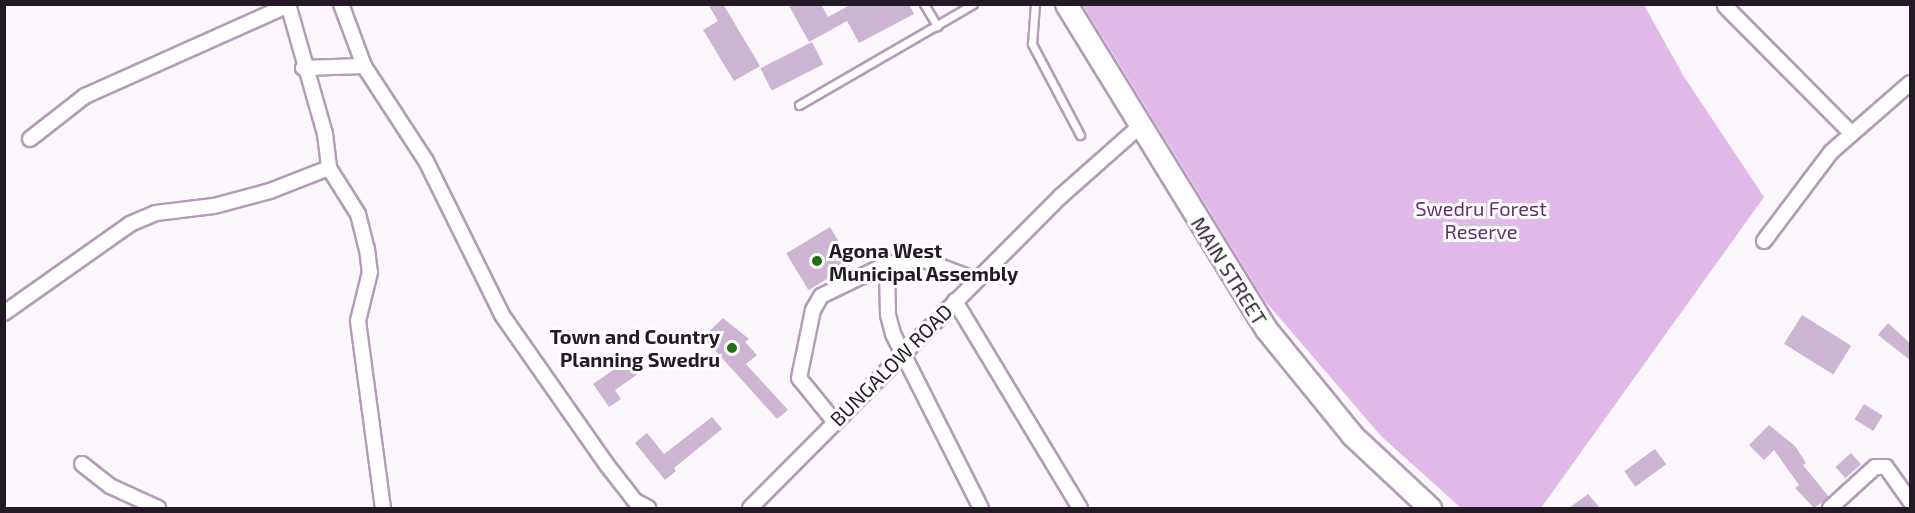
<!DOCTYPE html>
<style>
body{margin:0}
#map{position:relative;width:1915px;height:513px;overflow:hidden;background:#fcf7fd;font-family:"Exo 2",sans-serif}
div>[style]{position:absolute}
.green>*{inset:0;background:#e0b9e8}
.building>*{inset:0;background:#cdb4d2;transform-origin:0 0}
.roads{filter:drop-shadow(2px 0 #b49cb9) drop-shadow(-2px 0 #b49cb9) drop-shadow(0 2px #b49cb9) drop-shadow(0 -2px #b49cb9)}
.service>*{height:7px;margin:-3.5px;padding:0 3.5px;transform-origin:3.5px;border-radius:3.5px;background:#fff}
.minor>*{height:14px;margin:-7px;padding:0 7px;transform-origin:7px;border-radius:7px;background:#fff}
.primary>*{height:21px;margin:-10.5px;padding:0 10.5px;transform-origin:10.5px;border-radius:10.5px;background:#fff}
.dots>*{width:16px;height:16px;translate:-50% -50%;box-sizing:border-box;border:3px solid #fff;border-radius:50%}
span{translate:-50% -50%;white-space:nowrap;text-align:center;line-height:1.15;-webkit-text-stroke:6px #fff;paint-order:stroke}
.park-label{font-size:20px;color:#642f6f}
.poi-label{font-size:20px;color:#231a25;font-weight:700}
.left{translate:0 -50%;text-align:left}
.right{translate:-100% -50%;text-align:right}
.street-label{font-size:20px;color:#231a25}
.frame{position:absolute;inset:0;border:6px solid #231a25;pointer-events:none}
</style>
<div id="map">
<div class="green">
<div style="clip-path:polygon(1083px 5px,1644px 5px,1683px 75px,1764px 197px,1541px 508px,1461px 508px,1381px 436px,1265px 301px)"></div>
</div>
<div class="building">
<div style="clip-path:polygon(708px 4px,723px 4px,760px 66px,734px 81px,703px 30px,718px 21px)"></div>
<div style="clip-path:polygon(788px 4px,821px 4px,828px 17px,852px 4px,909px 4px,914px 14px,859px 43px,847px 21px,809px 42px)"></div>
<div style="left:812px;top:42px;width:25px;height:58px;rotate:63deg"></div>
<div style="left:830px;top:227px;width:43px;height:51px;rotate:59deg"></div>
<div style="left:1802px;top:315px;width:58px;height:34px;rotate:32deg"></div>
<div style="clip-path:polygon(723px 318px,749px 339px,745px 342px,757px 355px,746px 364px,788px 410px,777px 419px,703px 337px)"></div>
<div style="clip-path:polygon(1888px 323px,1911px 344px,1911px 361px,1878px 335px)"></div>
<div style="clip-path:polygon(632px 357px,642px 371px,615px 390px,621px 399px,609px 407px,593px 384px)"></div>
<div style="left:1864px;top:404px;width:22px;height:18px;rotate:32deg"></div>
<div style="clip-path:polygon(712px 417px,722px 429px,674px 468px,676px 471px,665px 480px,635px 443px,647px 433px,664px 454px)"></div>
<div style="clip-path:polygon(1769px 425px,1795px 446px,1806px 463px,1803px 465px,1829px 497px,1814px 508px,1795px 488px,1799px 485px,1774px 450px,1764px 460px,1749px 445px)"></div>
<div style="left:1655px;top:449px;width:19px;height:38px;rotate:54deg"></div>
<div style="left:1851px;top:453px;width:15px;height:21px;rotate:48deg"></div>
<div style="clip-path:polygon(1588px 494px,1600px 508px,1569px 508px)"></div>
</div>
<div class="roads">
<div class="service">
<div style="left:924px;top:4px;width:26px;rotate:59deg"></div>
<div style="left:1035px;top:4px;width:40px;rotate:94.3deg"></div>
<div style="left:1032px;top:44px;width:103px;rotate:62.2deg"></div>
<div style="left:799px;top:105px;width:201px;rotate:-30.1deg"></div>
</div>
<div class="minor">
<div style="left:288px;top:4px;width:135px;rotate:74.1deg"></div>
<div style="left:325px;top:134px;width:34px;rotate:83deg"></div>
<div style="left:329px;top:168px;width:54px;rotate:57.8deg"></div>
<div style="left:358px;top:214px;width:36px;rotate:76deg"></div>
<div style="left:367px;top:249px;width:23px;rotate:83deg"></div>
<div style="left:370px;top:272px;width:50px;rotate:103.8deg"></div>
<div style="left:358px;top:321px;width:189px;rotate:82.4deg"></div>
<div style="left:341px;top:4px;width:66px;rotate:69.6deg"></div>
<div style="left:364px;top:66px;width:113px;rotate:56.9deg"></div>
<div style="left:426px;top:161px;width:172px;rotate:63.7deg"></div>
<div style="left:502px;top:315px;width:183px;rotate:55deg"></div>
<div style="left:607px;top:465px;width:46px;rotate:52.1deg"></div>
<div style="left:635px;top:501px;width:15px;rotate:28deg"></div>
<div style="left:1725px;top:6px;width:177px;rotate:45.2deg"></div>
<div style="left:303px;top:68px;width:61px;rotate:-1.9deg"></div>
<div style="left:30px;top:139px;width:70px;rotate:-38deg"></div>
<div style="left:85px;top:96px;width:222px;rotate:-24.1deg"></div>
<div style="left:1764px;top:241px;width:111px;rotate:-53deg"></div>
<div style="left:1831px;top:152px;width:105px;rotate:-41.1deg"></div>
<div style="left:887px;top:264px;width:51px;rotate:88.9deg"></div>
<div style="left:888px;top:315px;width:20px;rotate:75deg"></div>
<div style="left:893px;top:334px;width:195px;rotate:63.2deg"></div>
<div style="left:955px;top:301px;width:242px;rotate:58.9deg"></div>
<div style="left:4px;top:313px;width:154px;rotate:-35.2deg"></div>
<div style="left:130px;top:224px;width:28px;rotate:-23deg"></div>
<div style="left:156px;top:213px;width:58px;rotate:-6.9deg"></div>
<div style="left:214px;top:206px;width:58px;rotate:-15deg"></div>
<div style="left:270px;top:191px;width:63px;rotate:-21.3deg"></div>
<div style="left:834px;top:421px;width:55px;rotate:-129.1deg"></div>
<div style="left:799px;top:378px;width:69px;rotate:-78.4deg"></div>
<div style="left:813px;top:310px;width:16px;rotate:-60deg"></div>
<div style="left:821px;top:296px;width:73px;rotate:-25.9deg"></div>
<div style="left:887px;top:264px;width:34px;rotate:-8deg"></div>
<div style="left:921px;top:259px;width:59px;rotate:20.9deg"></div>
<div style="left:82px;top:464px;width:36px;rotate:38deg"></div>
<div style="left:110px;top:486px;width:53px;rotate:24.6deg"></div>
<div style="left:750px;top:508px;width:441px;rotate:-45.1deg"></div>
<div style="left:1061px;top:196px;width:106px;rotate:-41.5deg"></div>
<div style="left:1830px;top:508px;width:61px;rotate:-42.3deg"></div>
<div style="left:1875px;top:467px;width:11px"></div>
<div style="left:1886px;top:467px;width:42px;rotate:54.8deg"></div>
</div>
<div class="primary">
<div style="left:1066px;top:4px;width:382px;rotate:58.4deg"></div>
<div style="left:1266px;top:329px;width:136px;rotate:50.9deg"></div>
<div style="left:1352px;top:435px;width:107px;rotate:43.1deg"></div>
</div>
</div>
<div class="dots">
<div style="left:817px;top:261px;background:#247014"></div>
<div style="left:732px;top:348px;background:#247014"></div>
</div>
<div class="park-label">
<span style="left:1481px;top:220px">Swedru Forest<br>Reserve</span>
</div>
<div class="poi-label">
<span class="left" style="left:829px;top:262px">Agona West<br>Municipal Assembly</span>
<span class="right" style="left:720px;top:348px">Town and Country<br>Planning Swedru</span>
</div>
<div class="street-label">
<span style="left:1229px;top:271px;rotate:58deg">MAIN STREET</span>
<span style="left:891px;top:365px;rotate:-45deg">BUNGALOW ROAD</span>
</div>
<div class="frame"></div>
</div>
